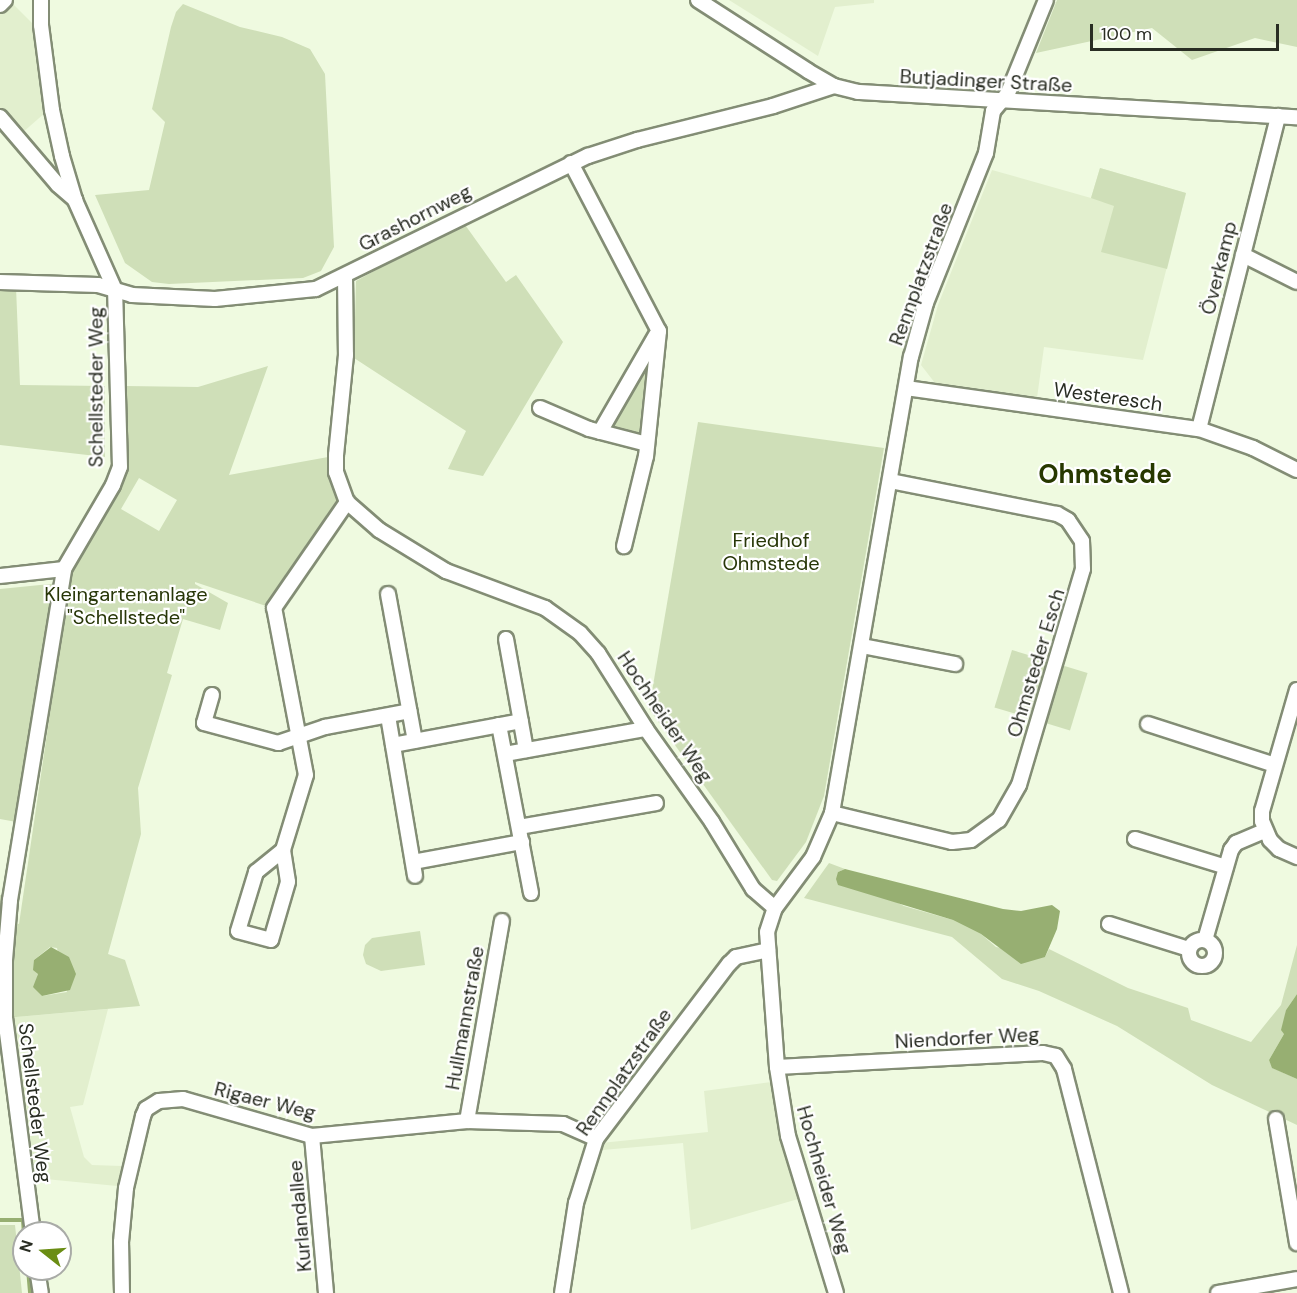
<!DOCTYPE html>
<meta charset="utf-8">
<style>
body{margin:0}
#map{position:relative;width:1297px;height:1293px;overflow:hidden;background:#effae0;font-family:"DM Sans",sans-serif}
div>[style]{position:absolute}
.built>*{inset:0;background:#e2efce}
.green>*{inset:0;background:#cfdfb8;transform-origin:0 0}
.water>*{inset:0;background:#97af72}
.stream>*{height:4px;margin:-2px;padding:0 2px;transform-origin:2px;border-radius:2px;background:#97af72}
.roads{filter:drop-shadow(2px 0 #838d75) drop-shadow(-2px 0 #838d75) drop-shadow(0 2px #838d75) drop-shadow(0 -2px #838d75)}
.minor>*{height:14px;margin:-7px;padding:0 7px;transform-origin:7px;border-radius:7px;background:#fff}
.minor>.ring{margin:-7px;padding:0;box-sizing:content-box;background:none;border:14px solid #fff;border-radius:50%}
span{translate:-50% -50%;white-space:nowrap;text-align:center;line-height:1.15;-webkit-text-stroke:4.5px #fff;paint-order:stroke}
.street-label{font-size:20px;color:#292d23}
.park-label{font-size:20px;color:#283708}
.district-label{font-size:26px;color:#273800;font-weight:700}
.north{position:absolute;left:12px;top:1221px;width:60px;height:60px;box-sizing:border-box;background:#fff;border:2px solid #a9aba7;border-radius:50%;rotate:287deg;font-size:16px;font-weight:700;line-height:24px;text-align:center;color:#292d23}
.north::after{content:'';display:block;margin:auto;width:21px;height:27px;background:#6a8d13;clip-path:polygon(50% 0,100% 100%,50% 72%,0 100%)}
.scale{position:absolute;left:1090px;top:24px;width:189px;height:27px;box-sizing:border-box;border:3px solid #292d23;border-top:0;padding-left:8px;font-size:18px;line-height:21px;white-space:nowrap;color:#292d23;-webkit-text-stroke:4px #fff;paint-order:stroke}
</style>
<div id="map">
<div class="built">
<div style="clip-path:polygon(729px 0,874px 0,874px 3px,835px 7px,818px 56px)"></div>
<div style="clip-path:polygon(10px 1px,35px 26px,46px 112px,22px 133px,0 108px,0 11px)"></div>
<div style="clip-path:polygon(1100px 168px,1186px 193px,1143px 360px,1044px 347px,1037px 398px,935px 383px,921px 365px,938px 305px,992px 170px,1091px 198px)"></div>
<div style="clip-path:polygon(108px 1009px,83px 1105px,70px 1107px,84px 1157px,92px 1165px,122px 1166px,117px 1186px,25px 1177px,5px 1018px)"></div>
<div style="clip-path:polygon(778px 1081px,805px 1197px,691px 1230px,683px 1143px,591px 1151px,601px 1143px,708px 1132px,704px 1091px)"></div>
</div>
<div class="green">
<div style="clip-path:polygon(1057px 0,1297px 0,1297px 47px,1255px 38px,1192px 60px,1152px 28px,1036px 53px)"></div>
<div style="clip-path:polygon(183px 4px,240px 27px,282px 37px,310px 49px,325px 74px,334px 247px,321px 271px,303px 278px,169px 284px,152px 282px,125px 263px,95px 195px,149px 190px,165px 122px,152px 109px,171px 27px,176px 12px)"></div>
<div style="clip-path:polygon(1100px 168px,1186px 193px,1167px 269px,1101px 252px,1114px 206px,1091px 198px)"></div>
<div style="clip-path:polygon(463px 222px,506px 282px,516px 275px,563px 342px,483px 476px,448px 469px,466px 431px,354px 358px,356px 281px)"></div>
<div style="clip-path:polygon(0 287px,16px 287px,20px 385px,105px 386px,105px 457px,0 445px)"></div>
<div style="clip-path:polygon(652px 352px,643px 437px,608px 428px)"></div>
<div style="clip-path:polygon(evenodd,268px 366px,229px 475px,328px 457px,335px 490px,342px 503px,269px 607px,195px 582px,195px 584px,228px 603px,220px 630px,183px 619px,167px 673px,172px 675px,138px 788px,141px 834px,108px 954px,125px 960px,140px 1006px,5px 1018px,0 960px,0 895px,10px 900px,8px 921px,19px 924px,71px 571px,127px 471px,125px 386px,198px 387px,268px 366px,139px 478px,177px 500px,159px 531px,121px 509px,139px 478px,268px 366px,50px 947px,57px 948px,67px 992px,42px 996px,34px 987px,38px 974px,34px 960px,50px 947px)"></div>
<div style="clip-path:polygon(698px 422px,884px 448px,824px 796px,806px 842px,777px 881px,772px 880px,649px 709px)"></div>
<div style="clip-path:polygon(60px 583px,22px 823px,0 819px,0 589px)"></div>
<div style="left:1012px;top:650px;width:79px;height:60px;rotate:17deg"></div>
<div style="clip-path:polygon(829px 863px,845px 869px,838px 872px,904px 906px,953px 920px,981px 934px,996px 947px,1045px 957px,1049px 949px,1128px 988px,1188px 1008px,1191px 1020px,1251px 1042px,1281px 1005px,1297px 945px,1297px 994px,1286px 1010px,1284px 1034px,1269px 1060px,1273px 1068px,1297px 1079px,1297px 1125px,1212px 1085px,1117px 1026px,1039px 991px,1002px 979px,952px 937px,804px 898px)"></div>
<div style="clip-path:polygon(420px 931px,425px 965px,381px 971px,366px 964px,363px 955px,365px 945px,372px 938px)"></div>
<div style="clip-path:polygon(0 1225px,15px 1225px,22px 1293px,0 1293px)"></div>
</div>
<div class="water">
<div style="clip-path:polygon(845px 869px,1003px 909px,1021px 911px,1052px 905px,1060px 911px,1057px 929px,1045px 957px,1021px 964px,981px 934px,953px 920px,838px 885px,836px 879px,838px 872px)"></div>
<div style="clip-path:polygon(51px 947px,69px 957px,76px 974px,70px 990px,42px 996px,33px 987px,38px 974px,33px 970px,34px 960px)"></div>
<div style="clip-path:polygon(1297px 994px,1297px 1079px,1272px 1068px,1269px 1060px,1284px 1034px,1281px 1030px,1286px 1010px)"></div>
</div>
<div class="stream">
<div style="left:0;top:1220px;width:23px"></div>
<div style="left:23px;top:1220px;width:13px;rotate:86deg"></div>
<div style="left:28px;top:1269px;width:24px;rotate:85deg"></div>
</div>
<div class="roads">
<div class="minor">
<div style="left:698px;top:0;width:131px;rotate:32.8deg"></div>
<div style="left:808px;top:71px;width:30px;rotate:30deg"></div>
<div style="left:834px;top:86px;width:25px;rotate:14deg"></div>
<div style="left:858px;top:92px;width:440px;rotate:3.3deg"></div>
<div style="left:0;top:5px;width:7px;rotate:-45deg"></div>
<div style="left:0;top:117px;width:89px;rotate:49.5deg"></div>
<div style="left:58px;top:185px;width:23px;rotate:41deg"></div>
<div style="left:571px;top:163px;width:190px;rotate:62.4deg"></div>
<div style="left:659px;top:331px;width:126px;rotate:95.9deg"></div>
<div style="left:646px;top:456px;width:93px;rotate:103.7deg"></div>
<div style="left:1243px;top:255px;width:60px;rotate:26.6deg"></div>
<div style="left:345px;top:276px;width:79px;rotate:89.3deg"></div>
<div style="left:346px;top:355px;width:100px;rotate:95.7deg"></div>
<div style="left:336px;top:455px;width:17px;rotate:90deg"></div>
<div style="left:336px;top:472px;width:32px;rotate:70deg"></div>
<div style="left:347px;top:502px;width:43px;rotate:41.2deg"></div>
<div style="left:379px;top:530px;width:79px;rotate:31.5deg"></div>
<div style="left:446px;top:571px;width:106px;rotate:20.5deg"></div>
<div style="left:545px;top:608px;width:43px;rotate:35.5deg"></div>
<div style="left:580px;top:633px;width:27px;rotate:48deg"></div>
<div style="left:598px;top:653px;width:90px;rotate:57.7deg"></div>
<div style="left:646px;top:729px;width:114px;rotate:54.6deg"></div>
<div style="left:712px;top:822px;width:79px;rotate:58.5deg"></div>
<div style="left:753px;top:889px;width:29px;rotate:41deg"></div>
<div style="left:0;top:282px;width:98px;rotate:1.8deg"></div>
<div style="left:98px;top:285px;width:35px;rotate:16deg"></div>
<div style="left:132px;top:295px;width:83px;rotate:2.8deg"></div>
<div style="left:215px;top:299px;width:101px;rotate:-5.7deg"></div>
<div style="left:316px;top:289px;width:303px;rotate:-26.1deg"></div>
<div style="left:588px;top:156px;width:52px;rotate:-18.1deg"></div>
<div style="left:637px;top:140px;width:140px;rotate:-14deg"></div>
<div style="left:773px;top:106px;width:64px;rotate:-18.2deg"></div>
<div style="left:906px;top:388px;width:296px;rotate:8deg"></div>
<div style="left:1199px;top:429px;width:57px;rotate:19.4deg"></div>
<div style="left:1253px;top:448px;width:49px;rotate:26.6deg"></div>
<div style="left:540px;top:408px;width:53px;rotate:23.2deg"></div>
<div style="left:589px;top:429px;width:60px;rotate:14.5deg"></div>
<div style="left:1199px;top:429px;width:323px;rotate:-75.8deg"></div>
<div style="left:600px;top:432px;width:112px;rotate:-60deg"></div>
<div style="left:0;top:576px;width:64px;rotate:-6.2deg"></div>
<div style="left:388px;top:594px;width:149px;rotate:79.6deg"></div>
<div style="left:506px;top:639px;width:113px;rotate:79.8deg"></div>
<div style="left:862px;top:646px;width:95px;rotate:11deg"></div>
<div style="left:1297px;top:690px;width:126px;rotate:106.1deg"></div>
<div style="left:1262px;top:811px;width:10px;rotate:90deg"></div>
<div style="left:1262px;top:821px;width:21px;rotate:67deg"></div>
<div style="left:1270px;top:840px;width:13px;rotate:45deg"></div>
<div style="left:1279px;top:849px;width:20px;rotate:24deg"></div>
<div style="left:212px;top:695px;width:29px;rotate:106deg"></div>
<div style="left:204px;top:723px;width:77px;rotate:15.1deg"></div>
<div style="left:278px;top:743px;width:50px;rotate:-18.8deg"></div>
<div style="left:325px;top:727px;width:86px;rotate:-10.7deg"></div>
<div style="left:388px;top:716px;width:162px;rotate:80.4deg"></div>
<div style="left:1148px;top:724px;width:133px;rotate:17.9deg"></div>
<div style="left:499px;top:725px;width:171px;rotate:79.2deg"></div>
<div style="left:393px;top:745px;width:130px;rotate:-10.6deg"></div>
<div style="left:505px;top:754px;width:143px;rotate:-10.1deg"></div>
<div style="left:832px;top:813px;width:123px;rotate:13.6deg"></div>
<div style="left:952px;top:842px;width:19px;rotate:-6deg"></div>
<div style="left:971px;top:840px;width:34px;rotate:-36deg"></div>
<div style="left:999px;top:820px;width:40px;rotate:-60.3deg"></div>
<div style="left:1019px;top:785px;width:225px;rotate:-73.5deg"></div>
<div style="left:1083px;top:569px;width:28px;rotate:-92deg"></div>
<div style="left:1082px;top:541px;width:25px;rotate:-124deg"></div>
<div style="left:1068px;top:520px;width:13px;rotate:-151deg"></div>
<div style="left:1057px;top:514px;width:170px;rotate:-168.8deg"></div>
<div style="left:519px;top:827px;width:139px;rotate:-9.9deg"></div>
<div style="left:1135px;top:839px;width:95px;rotate:17.1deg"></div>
<div style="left:283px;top:850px;width:32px;rotate:81deg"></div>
<div style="left:288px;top:882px;width:60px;rotate:106.3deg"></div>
<div style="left:271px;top:940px;width:34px;rotate:-165deg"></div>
<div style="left:238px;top:931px;width:62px;rotate:-73deg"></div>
<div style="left:256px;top:872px;width:35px;rotate:-39deg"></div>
<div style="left:283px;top:850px;width:78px;rotate:-73deg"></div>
<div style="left:306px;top:775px;width:170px;rotate:-100.8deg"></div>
<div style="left:274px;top:608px;width:129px;rotate:-55.4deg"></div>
<div style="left:413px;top:862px;width:111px;rotate:-10.4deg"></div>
<div style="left:1109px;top:924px;width:84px;rotate:17.4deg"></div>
<div class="ring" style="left:1189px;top:940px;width:12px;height:12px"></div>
<div style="left:1205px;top:940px;width:94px;rotate:-73.9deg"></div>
<div style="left:1231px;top:850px;width:9px;rotate:-54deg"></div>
<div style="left:1236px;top:843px;width:30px;rotate:-23deg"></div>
<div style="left:777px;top:1067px;width:266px;rotate:-3deg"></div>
<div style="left:1043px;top:1053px;width:13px;rotate:13deg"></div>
<div style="left:1056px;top:1056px;width:15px;rotate:58deg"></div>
<div style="left:1064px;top:1069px;width:231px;rotate:75.7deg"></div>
<div style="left:1276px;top:1119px;width:126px;rotate:80.4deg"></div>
<div style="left:467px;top:1121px;width:203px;rotate:-80.1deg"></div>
<div style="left:312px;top:1136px;width:158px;rotate:84.9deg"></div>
<div style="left:33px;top:1233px;width:217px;rotate:-97.4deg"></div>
<div style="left:5px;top:1018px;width:58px;rotate:-90deg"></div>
<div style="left:5px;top:960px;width:60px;rotate:-85.2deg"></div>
<div style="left:10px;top:900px;width:335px;rotate:-80.7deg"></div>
<div style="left:64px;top:569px;width:97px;rotate:-59.7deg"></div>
<div style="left:113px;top:485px;width:19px;rotate:-69deg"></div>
<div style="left:120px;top:467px;width:177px;rotate:-91.6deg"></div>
<div style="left:115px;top:290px;width:98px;rotate:-114deg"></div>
<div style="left:75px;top:200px;width:46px;rotate:-106.5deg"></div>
<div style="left:62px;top:156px;width:47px;rotate:-102.3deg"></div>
<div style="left:52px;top:110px;width:86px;rotate:-97.4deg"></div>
<div style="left:41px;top:25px;width:25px;rotate:-90deg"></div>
<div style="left:37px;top:1269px;width:24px;rotate:81deg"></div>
<div style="left:122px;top:1293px;width:51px;rotate:-91.1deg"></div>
<div style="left:121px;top:1242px;width:54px;rotate:-84.7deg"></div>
<div style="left:126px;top:1188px;width:74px;rotate:-76.7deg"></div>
<div style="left:143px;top:1116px;width:8px;rotate:-67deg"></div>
<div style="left:146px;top:1109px;width:15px;rotate:-32deg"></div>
<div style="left:159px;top:1101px;width:24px;rotate:-5deg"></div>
<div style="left:183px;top:1099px;width:134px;rotate:16deg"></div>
<div style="left:312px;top:1136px;width:156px;rotate:-5.5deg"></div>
<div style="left:467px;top:1121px;width:96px;rotate:1.8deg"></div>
<div style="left:563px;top:1124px;width:36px;rotate:24deg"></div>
<div style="left:562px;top:1293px;width:91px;rotate:-81.2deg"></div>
<div style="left:576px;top:1203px;width:67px;rotate:-72.6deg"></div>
<div style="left:596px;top:1139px;width:220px;rotate:-52.8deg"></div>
<div style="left:729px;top:964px;width:10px;rotate:-45deg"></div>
<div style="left:736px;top:957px;width:33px;rotate:-12deg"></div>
<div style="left:836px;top:1293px;width:164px;rotate:-107deg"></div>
<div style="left:788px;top:1136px;width:70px;rotate:-99.1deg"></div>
<div style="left:777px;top:1067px;width:135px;rotate:-94.2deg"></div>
<div style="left:767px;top:932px;width:25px;rotate:-72deg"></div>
<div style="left:775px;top:908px;width:64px;rotate:-53.3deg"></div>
<div style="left:813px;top:857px;width:48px;rotate:-66.6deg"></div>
<div style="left:832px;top:813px;width:463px;rotate:-80.2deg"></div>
<div style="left:911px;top:357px;width:56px;rotate:-74.5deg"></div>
<div style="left:926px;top:303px;width:162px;rotate:-68.2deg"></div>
<div style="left:986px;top:153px;width:43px;rotate:-80.5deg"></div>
<div style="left:993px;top:111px;width:23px;rotate:-50deg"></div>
<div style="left:1008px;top:93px;width:100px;rotate:-67.8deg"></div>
<div style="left:1218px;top:1293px;width:80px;rotate:-10deg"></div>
</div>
</div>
<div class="street-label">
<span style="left:986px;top:81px;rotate:3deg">Butjadinger Straße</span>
<span style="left:415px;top:218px;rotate:-27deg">Grashornweg</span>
<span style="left:1219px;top:268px;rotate:-76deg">Överkamp</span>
<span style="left:921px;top:274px;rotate:-70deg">Rennplatzstraße</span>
<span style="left:96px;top:387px;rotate:-90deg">Schellsteder Weg</span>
<span style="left:1108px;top:397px;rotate:8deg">Westeresch</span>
<span style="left:1036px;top:663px;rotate:-73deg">Ohmsteder Esch</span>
<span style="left:665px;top:717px;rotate:56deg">Hochheider Weg</span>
<span style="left:465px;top:1018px;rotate:-80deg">Hullmannstraße</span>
<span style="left:967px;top:1038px;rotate:-3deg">Niendorfer Weg</span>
<span style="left:624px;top:1072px;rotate:-55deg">Rennplatzstraße</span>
<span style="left:265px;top:1101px;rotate:14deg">Rigaer Weg</span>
<span style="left:35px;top:1103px;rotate:83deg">Schellsteder Weg</span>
<span style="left:824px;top:1180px;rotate:74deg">Hochheider Weg</span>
<span style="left:300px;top:1216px;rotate:-95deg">Kurlandallee</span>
</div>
<div class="park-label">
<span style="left:771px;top:552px">Friedhof<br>Ohmstede</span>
<span style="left:126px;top:606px">Kleingartenanlage<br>"Schellstede"</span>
</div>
<div class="district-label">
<span style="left:1105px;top:475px">Ohmstede</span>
</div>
<div class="north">N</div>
<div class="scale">100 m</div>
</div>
